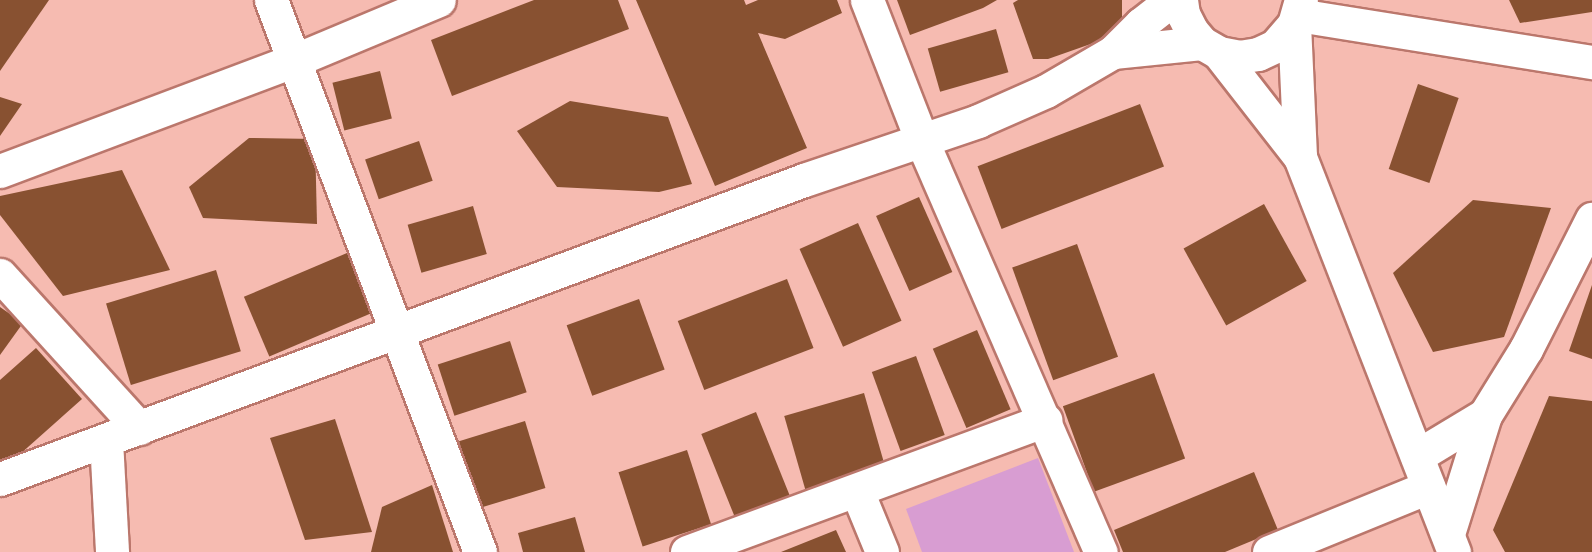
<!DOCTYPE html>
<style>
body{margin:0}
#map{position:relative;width:1592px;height:552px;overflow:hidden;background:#f6bbb1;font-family:"DM Sans",sans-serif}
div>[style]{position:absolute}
.green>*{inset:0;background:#d89dd2}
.building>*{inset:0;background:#885131;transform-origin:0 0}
.roads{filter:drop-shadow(2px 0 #bb776c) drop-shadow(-2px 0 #bb776c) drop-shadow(0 2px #bb776c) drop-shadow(0 -2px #bb776c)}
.minor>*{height:33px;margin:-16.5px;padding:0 16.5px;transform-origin:16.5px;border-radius:16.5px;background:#fff}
span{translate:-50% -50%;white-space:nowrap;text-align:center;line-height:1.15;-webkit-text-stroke:6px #fde6e2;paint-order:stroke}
</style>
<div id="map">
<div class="green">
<div style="clip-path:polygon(1038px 458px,1074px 552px,922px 552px,906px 509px)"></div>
</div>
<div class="building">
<div style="clip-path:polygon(0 0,49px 0,0 71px)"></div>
<div style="clip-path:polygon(534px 0,618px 0,629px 29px,452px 96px,431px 40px)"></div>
<div style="clip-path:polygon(636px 0,744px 0,746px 5px,758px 0,837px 0,842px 13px,785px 39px,758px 33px,807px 148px,715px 186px)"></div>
<div style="clip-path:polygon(897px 0,997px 0,983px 8px,910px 35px)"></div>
<div style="clip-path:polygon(1018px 0,1122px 0,1122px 33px,1048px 59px,1033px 59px,1013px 3px)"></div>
<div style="clip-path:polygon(1509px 0,1592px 0,1592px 12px,1520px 23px)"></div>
<div style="left:996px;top:29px;width:45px;height:71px;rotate:74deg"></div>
<div style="left:380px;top:71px;width:49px;height:49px;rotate:76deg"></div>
<div style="left:1418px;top:84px;width:43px;height:90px;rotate:19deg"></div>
<div style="clip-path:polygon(0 97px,22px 104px,0 136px)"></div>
<div style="clip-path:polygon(570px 101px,668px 117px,692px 184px,659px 192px,557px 187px,517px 131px)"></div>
<div style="left:1140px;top:104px;width:67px;height:174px;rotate:69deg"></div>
<div style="clip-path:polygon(249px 138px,315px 139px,317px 224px,203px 218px,189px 187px)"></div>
<div style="left:419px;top:141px;width:42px;height:57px;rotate:71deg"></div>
<div style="clip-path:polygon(122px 170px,170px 270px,63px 296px,0 215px,0 196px)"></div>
<div style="left:919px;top:197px;width:82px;height:47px;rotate:66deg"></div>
<div style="clip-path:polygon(1473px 200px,1551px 208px,1504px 337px,1433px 352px,1393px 273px)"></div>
<div style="left:1264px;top:204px;width:88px;height:92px;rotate:61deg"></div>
<div style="left:473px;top:206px;width:50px;height:68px;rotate:74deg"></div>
<div style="left:858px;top:223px;width:107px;height:64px;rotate:66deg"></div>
<div style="left:1077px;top:244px;width:120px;height:69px;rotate:70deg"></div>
<div style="left:347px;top:253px;width:65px;height:112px;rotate:67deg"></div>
<div style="left:216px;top:270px;width:85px;height:115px;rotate:73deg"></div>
<div style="left:787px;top:279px;width:74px;height:117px;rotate:69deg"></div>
<div style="clip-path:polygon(1592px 285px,1592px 359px,1569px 351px)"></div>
<div style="left:639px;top:299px;width:75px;height:77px;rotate:70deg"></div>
<div style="clip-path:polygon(0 307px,23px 323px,0 355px)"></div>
<div style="left:977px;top:330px;width:86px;height:48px;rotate:67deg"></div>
<div style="left:510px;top:341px;width:54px;height:76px;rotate:72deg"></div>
<div style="clip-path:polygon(36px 348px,82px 399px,0 472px,0 380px)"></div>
<div style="left:916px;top:356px;width:84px;height:47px;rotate:70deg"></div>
<div style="left:1154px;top:373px;width:91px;height:97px;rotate:70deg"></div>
<div style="left:864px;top:393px;width:77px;height:83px;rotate:74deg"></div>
<div style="clip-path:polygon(1549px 396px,1592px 401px,1592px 552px,1505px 552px,1493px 530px)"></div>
<div style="left:756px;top:412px;width:94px;height:59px;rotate:68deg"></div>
<div style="clip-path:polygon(335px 419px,372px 532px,305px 540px,270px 438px)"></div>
<div style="left:525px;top:421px;width:70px;height:69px;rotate:73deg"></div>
<div style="left:687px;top:450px;width:78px;height:72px;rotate:72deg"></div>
<div style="clip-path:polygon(1254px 472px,1278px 530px,1225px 552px,1123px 552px,1114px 530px)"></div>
<div style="clip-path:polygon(432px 485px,453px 552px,371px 552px,382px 507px)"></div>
<div style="clip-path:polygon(575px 517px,585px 552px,523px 552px,518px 533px)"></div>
<div style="clip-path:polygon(836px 530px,846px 552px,781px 552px)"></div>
</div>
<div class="roads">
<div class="minor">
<div style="left:271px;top:0;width:590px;rotate:69.26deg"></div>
<div style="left:867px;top:0;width:151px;rotate:68.7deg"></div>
<div style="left:922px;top:141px;width:448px;rotate:66.5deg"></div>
<div style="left:1181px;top:0;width:14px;rotate:82deg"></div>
<div style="left:1183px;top:14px;width:18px;rotate:63deg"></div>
<div style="left:1191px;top:30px;width:17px;rotate:50deg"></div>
<div style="left:1202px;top:43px;width:20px;rotate:30deg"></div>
<div style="left:1219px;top:53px;width:20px;rotate:11deg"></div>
<div style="left:1239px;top:57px;width:19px;rotate:-9deg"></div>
<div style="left:1258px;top:54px;width:19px;rotate:-25deg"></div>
<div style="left:1275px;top:46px;width:29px;rotate:-49deg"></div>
<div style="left:1294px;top:24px;width:25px;rotate:-74deg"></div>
<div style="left:1298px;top:15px;width:298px;rotate:9.1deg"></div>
<div style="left:1294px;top:24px;width:133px;rotate:87.4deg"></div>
<div style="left:1113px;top:52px;width:89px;rotate:-5.8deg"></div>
<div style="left:1219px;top:53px;width:132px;rotate:52.1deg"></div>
<div style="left:1300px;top:157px;width:424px;rotate:68.7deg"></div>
<div style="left:0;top:171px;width:313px;rotate:-20.6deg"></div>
<div style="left:293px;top:61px;width:158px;rotate:-22.7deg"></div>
<div style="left:0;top:275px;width:207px;rotate:47.7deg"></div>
<div style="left:1485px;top:415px;width:78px;rotate:-58.2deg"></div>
<div style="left:1526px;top:349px;width:146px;rotate:-63.1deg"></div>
<div style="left:106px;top:440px;width:112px;rotate:86.9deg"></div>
<div style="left:1417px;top:456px;width:79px;rotate:-31.1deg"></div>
<div style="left:1485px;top:415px;width:125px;rotate:107.3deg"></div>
<div style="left:0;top:479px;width:858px;rotate:-20.4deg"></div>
<div style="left:804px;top:180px;width:184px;rotate:-18.7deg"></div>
<div style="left:978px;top:121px;width:74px;rotate:-23.8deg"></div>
<div style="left:1046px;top:91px;width:78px;rotate:-30.2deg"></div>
<div style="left:1113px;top:52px;width:40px;rotate:-45deg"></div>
<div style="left:1141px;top:24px;width:39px;rotate:-38deg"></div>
<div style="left:857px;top:491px;width:66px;rotate:67.7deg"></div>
<div style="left:687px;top:552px;width:382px;rotate:-20.2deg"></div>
<div style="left:1269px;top:552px;width:172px;rotate:-22.2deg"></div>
</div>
</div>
</div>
